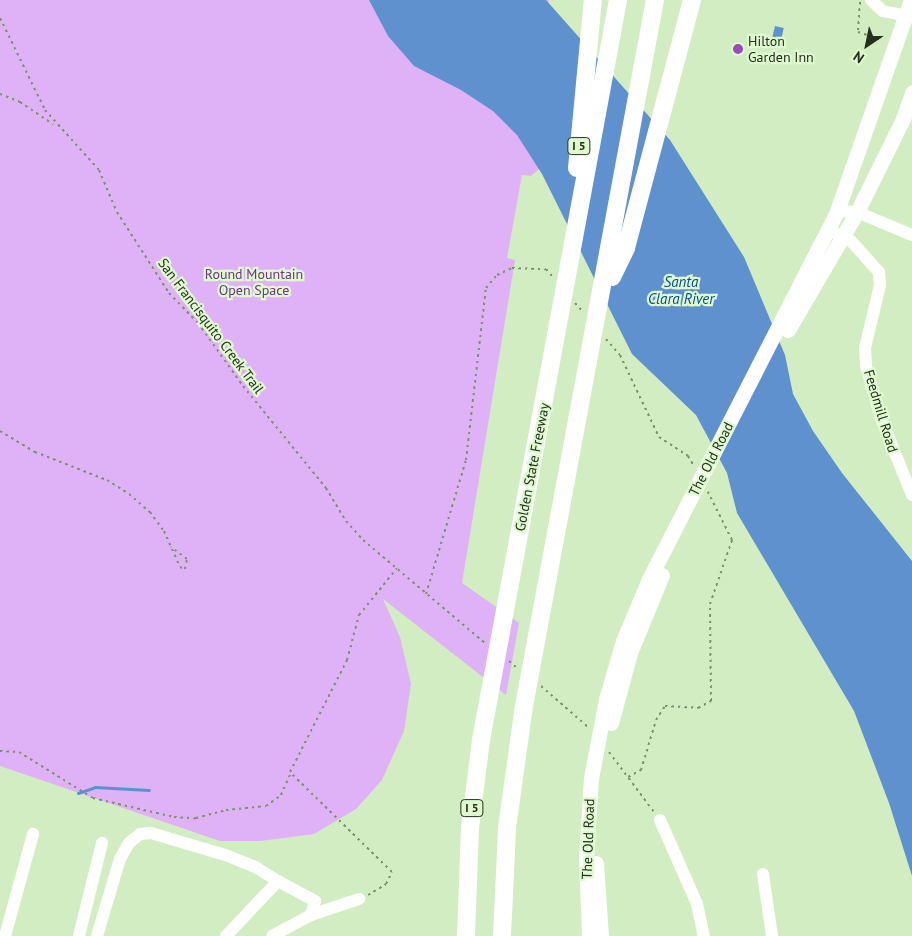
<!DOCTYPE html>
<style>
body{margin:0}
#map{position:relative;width:912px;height:936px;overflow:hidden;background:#d2edc2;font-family:"PT Sans",sans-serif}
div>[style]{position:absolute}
.green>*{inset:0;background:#dfb2f7}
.water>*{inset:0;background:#5e91ce;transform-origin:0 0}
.stream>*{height:3px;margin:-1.5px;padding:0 1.5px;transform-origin:1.5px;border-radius:1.5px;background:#5e91ce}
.path>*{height:2px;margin-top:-1px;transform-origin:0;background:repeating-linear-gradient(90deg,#7d9071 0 2.5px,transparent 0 6.5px)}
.minor>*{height:12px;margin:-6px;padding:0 6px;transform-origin:6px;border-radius:6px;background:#fff}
.major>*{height:15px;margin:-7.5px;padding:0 7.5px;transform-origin:7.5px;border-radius:7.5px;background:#fff}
.highway>*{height:18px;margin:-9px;padding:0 9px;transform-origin:9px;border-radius:9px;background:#fff}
.dots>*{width:14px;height:14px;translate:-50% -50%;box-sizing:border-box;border:2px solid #dffacf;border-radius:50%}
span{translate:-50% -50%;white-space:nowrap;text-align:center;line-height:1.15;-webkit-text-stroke:4.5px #dffacf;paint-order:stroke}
.shield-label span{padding:1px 4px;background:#dffacf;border:1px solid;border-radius:4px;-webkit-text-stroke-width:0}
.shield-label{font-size:12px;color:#252f1e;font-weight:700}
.poi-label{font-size:14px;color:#252f1e}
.left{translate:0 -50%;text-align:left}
.park-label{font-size:14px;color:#6c3586}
.street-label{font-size:14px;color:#252f1e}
.water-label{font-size:15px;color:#004f98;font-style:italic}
.north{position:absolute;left:842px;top:20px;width:50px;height:50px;-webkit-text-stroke:4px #dffacf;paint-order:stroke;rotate:214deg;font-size:14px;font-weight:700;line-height:20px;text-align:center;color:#252f1e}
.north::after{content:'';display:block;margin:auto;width:18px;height:22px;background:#252f1e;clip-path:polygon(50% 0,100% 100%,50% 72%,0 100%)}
</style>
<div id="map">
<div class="green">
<div style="clip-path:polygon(0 0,549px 0,542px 36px,549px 160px,531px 176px,522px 175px,507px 258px,515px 260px,462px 583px,519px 623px,506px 695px,383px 599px,400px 637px,411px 684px,404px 731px,382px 780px,356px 809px,314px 834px,260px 841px,220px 841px,0 766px)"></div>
</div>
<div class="water">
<div style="clip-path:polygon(369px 0,546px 0,670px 140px,744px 257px,785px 355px,793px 394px,813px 431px,842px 473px,912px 561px,912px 876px,889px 803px,854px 711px,737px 513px,727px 473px,696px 415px,632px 354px,542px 174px,517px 135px,493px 111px,461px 90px,414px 66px,388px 36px)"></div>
<div style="left:775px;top:26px;width:9px;height:19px;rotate:13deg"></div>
</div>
<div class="stream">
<div style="left:78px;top:793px;width:18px;rotate:-19deg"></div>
<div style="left:95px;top:787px;width:54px;rotate:3.2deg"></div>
</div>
<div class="path">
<div style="left:860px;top:2px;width:30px;rotate:94deg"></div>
<div style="left:858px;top:32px;width:24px;rotate:19deg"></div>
<div style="left:0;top:18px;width:102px;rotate:63.9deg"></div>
<div style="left:45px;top:110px;width:81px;rotate:48deg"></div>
<div style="left:99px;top:170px;width:46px;rotate:66.8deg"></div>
<div style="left:117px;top:212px;width:96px;rotate:57.3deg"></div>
<div style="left:169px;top:293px;width:42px;rotate:46deg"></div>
<div style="left:198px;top:323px;width:77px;rotate:54.5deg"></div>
<div style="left:243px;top:386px;width:132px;rotate:50.9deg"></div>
<div style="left:326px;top:488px;width:39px;rotate:59deg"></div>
<div style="left:346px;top:521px;width:25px;rotate:48deg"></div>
<div style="left:363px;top:540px;width:160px;rotate:40.2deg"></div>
<div style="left:0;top:94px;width:22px;rotate:22deg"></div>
<div style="left:20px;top:102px;width:40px;rotate:34deg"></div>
<div style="left:575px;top:303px;width:13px;rotate:48deg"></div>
<div style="left:606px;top:339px;width:21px;rotate:49deg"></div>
<div style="left:620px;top:355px;width:91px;rotate:64.6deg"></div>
<div style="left:659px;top:437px;width:35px;rotate:33deg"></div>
<div style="left:688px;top:456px;width:12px;rotate:59deg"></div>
<div style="left:0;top:431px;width:41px;rotate:31deg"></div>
<div style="left:35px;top:452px;width:77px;rotate:21.3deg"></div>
<div style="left:107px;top:480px;width:26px;rotate:32deg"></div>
<div style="left:129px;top:494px;width:28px;rotate:41deg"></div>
<div style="left:150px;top:512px;width:24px;rotate:54deg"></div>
<div style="left:164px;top:531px;width:39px;rotate:66deg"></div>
<div style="left:180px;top:567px;width:5px;rotate:22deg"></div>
<div style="left:185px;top:569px;width:10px;rotate:-79deg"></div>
<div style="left:187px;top:559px;width:20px;rotate:-143deg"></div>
<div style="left:426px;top:594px;width:140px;rotate:-73.4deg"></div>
<div style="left:466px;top:460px;width:173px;rotate:-83.4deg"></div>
<div style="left:486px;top:288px;width:17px;rotate:-50deg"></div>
<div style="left:497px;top:275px;width:17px;rotate:-25deg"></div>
<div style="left:512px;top:268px;width:34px;rotate:2deg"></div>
<div style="left:546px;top:269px;width:11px;rotate:49deg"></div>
<div style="left:509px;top:661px;width:11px;rotate:41deg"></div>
<div style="left:541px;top:686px;width:62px;rotate:41.1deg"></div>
<div style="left:0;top:751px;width:19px;rotate:3deg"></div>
<div style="left:19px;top:752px;width:87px;rotate:31.9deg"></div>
<div style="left:93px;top:798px;width:83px;rotate:13.2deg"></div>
<div style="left:174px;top:817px;width:22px;rotate:3deg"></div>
<div style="left:196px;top:818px;width:31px;rotate:-15deg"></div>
<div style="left:226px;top:810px;width:40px;rotate:-5.7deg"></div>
<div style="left:266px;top:806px;width:19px;rotate:-36deg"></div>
<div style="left:281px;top:795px;width:22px;rotate:-66deg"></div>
<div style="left:609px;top:752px;width:75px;rotate:53.1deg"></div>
<div style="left:628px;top:777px;width:15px;rotate:-28deg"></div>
<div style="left:641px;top:770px;width:52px;rotate:-73.3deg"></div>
<div style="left:656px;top:720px;width:17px;rotate:-57deg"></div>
<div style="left:665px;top:706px;width:33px;rotate:3deg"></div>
<div style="left:698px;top:708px;width:15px;rotate:-28deg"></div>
<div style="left:711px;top:701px;width:97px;rotate:-90.6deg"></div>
<div style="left:710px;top:604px;width:68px;rotate:-71deg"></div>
<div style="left:732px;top:540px;width:54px;rotate:-116.6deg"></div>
<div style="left:368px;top:895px;width:21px;rotate:-31deg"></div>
<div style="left:386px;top:884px;width:13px;rotate:-63deg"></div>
<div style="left:392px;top:872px;width:143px;rotate:-135.6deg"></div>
<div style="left:290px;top:772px;width:126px;rotate:-63deg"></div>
<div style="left:347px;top:660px;width:47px;rotate:-75.1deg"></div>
<div style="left:359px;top:615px;width:60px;rotate:-51deg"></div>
</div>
<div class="minor">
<div style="left:871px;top:0;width:16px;rotate:43deg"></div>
<div style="left:883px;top:11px;width:30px;rotate:12deg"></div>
<div style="left:837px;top:211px;width:20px;rotate:3deg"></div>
<div style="left:857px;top:212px;width:60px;rotate:22.7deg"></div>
<div style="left:828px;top:229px;width:26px;rotate:28deg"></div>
<div style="left:851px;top:241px;width:42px;rotate:47.9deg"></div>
<div style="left:879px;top:272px;width:13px;rotate:86deg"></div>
<div style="left:880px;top:285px;width:65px;rotate:103.4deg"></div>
<div style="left:865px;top:348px;width:18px;rotate:87deg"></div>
<div style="left:866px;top:366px;width:54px;rotate:73.9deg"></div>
<div style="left:881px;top:418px;width:83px;rotate:68.1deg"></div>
<div style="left:660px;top:820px;width:92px;rotate:66.2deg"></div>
<div style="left:697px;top:904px;width:33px;rotate:78deg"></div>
<div style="left:763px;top:874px;width:63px;rotate:81.7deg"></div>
<div style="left:311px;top:915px;width:51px;rotate:-18.4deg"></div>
<div style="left:5px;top:936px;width:106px;rotate:-74.6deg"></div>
<div style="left:79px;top:936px;width:96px;rotate:-76.1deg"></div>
<div style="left:97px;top:936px;width:80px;rotate:-73.4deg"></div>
<div style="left:120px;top:859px;width:18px;rotate:-61deg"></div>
<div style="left:129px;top:843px;width:14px;rotate:-39deg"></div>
<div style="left:140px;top:834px;width:11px;rotate:-5deg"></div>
<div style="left:151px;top:833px;width:80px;rotate:16.6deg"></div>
<div style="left:228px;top:856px;width:31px;rotate:22deg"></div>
<div style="left:257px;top:868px;width:25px;rotate:32deg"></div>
<div style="left:226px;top:936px;width:76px;rotate:-46.6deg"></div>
<div style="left:278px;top:881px;width:42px;rotate:28.4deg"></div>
<div style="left:315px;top:901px;width:15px;rotate:106deg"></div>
<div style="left:311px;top:915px;width:44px;rotate:151.7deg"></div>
</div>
<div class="major">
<div style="left:788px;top:330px;width:137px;rotate:-59.7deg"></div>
<div style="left:857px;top:212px;width:104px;rotate:-63.7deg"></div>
<div style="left:903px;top:119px;width:28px;rotate:-71deg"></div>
<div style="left:611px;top:723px;width:73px;rotate:-74.8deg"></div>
<div style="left:630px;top:653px;width:84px;rotate:-67.7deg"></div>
<div style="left:596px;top:863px;width:73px;rotate:86.1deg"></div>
<div style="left:589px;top:936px;width:77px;rotate:-92.2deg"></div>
<div style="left:586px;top:859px;width:81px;rotate:-86.5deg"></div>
<div style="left:591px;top:778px;width:80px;rotate:-79.2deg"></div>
<div style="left:606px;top:699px;width:60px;rotate:-73.7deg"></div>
<div style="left:623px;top:641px;width:67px;rotate:-67.2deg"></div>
<div style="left:649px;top:579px;width:413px;rotate:-62.9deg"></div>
<div style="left:837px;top:211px;width:224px;rotate:-70.7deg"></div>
</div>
<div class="highway">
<div style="left:577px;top:168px;width:169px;rotate:-84.6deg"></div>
<div style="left:612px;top:277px;width:32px;rotate:-64deg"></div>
<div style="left:626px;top:248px;width:257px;rotate:-75.1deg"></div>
<div style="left:466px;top:936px;width:108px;rotate:-87.9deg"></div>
<div style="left:470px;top:828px;width:89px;rotate:-82.9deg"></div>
<div style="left:481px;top:740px;width:753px;rotate:-79.51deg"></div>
<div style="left:502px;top:936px;width:108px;rotate:-87.3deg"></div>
<div style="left:507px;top:828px;width:123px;rotate:-82.1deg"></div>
<div style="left:524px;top:706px;width:718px;rotate:-79.49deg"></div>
</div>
<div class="dots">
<div style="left:738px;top:49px;background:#994bbc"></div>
</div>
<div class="shield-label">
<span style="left:579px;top:146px">I 5</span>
<span style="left:472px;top:808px">I 5</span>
</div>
<div class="poi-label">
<span class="left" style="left:748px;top:49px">Hilton<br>Garden Inn</span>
</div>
<div class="park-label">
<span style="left:254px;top:282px">Round Mountain<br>Open Space</span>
</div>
<div class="street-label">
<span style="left:211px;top:326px;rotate:53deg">San Francisquito Creek Trail</span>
<span style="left:881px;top:411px;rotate:73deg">Feedmill Road</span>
<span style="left:711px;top:459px;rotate:-63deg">The Old Road</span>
<span style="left:532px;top:467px;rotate:-79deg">Golden State Freeway</span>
<span style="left:588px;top:839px;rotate:-88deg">The Old Road</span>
</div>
<div class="water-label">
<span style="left:681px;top:290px">Santa<br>Clara River</span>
</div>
<div class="north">N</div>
</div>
